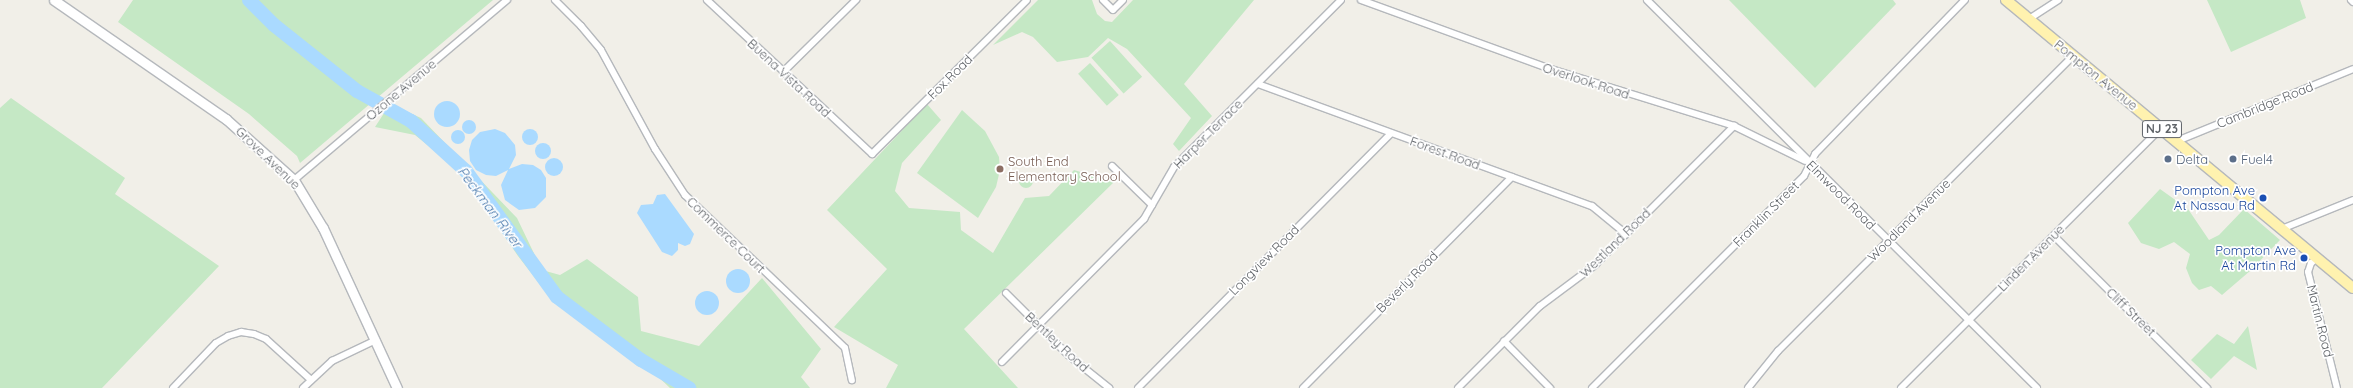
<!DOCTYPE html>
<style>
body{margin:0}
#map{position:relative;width:2353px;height:388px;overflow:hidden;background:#f1efe8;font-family:Quicksand,sans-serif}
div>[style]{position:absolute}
.green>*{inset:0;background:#c5e8c5;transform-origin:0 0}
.round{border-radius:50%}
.water>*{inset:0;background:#aadaff}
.river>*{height:14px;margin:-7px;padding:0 7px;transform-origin:7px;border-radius:7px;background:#aadaff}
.roads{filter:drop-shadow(1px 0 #b5b8bc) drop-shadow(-1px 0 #b5b8bc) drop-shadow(0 1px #b5b8bc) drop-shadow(0 -1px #b5b8bc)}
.street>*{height:6px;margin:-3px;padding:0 3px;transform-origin:3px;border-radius:3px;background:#fff}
.secondary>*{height:9px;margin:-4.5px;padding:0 4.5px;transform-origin:4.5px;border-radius:4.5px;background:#fff}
.primary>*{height:10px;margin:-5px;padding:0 5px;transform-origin:5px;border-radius:5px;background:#fff2af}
.dots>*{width:11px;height:11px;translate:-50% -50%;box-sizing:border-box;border:2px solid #fff;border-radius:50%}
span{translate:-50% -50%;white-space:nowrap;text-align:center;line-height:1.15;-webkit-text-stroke:3.5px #fff;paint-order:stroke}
.shield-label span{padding:1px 3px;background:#fff;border:1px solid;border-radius:3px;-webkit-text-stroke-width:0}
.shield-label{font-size:12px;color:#5f6368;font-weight:700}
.street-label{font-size:13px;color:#5f6368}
.service-label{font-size:13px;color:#4e5e75}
.left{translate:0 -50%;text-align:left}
.education-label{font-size:13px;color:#785e54}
.transit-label{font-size:13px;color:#164399}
.right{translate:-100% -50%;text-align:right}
.water-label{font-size:14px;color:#4174aa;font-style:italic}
</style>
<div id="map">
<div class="green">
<div style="clip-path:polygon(133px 0,493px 0,300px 163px,297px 156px,249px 114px,118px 22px)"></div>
<div style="clip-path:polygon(1038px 0,1092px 0,1097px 14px,1105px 21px,1112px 22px,1133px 0,1254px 0,1184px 84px,1212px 116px,1179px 151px,1173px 144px,1191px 118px,1127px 49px,1108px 38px,1088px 57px,1057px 62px,1033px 37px,1022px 32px,993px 45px)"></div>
<div style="clip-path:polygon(1729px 0,1893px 0,1896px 4px,1815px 88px)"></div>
<div style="clip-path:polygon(2207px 0,2300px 0,2306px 18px,2231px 52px)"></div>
<div style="left:1110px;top:41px;width:48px;height:25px;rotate:48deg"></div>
<div style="left:1090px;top:63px;width:43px;height:16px;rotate:48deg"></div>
<div style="clip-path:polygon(11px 98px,125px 178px,115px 194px,219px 266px,102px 388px,0 388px,0 108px)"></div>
<div style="clip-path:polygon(390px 104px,421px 118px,517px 218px,542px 270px,560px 275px,587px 259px,638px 297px,641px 331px,699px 346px,762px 278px,821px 349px,801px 377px,810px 388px,670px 388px,651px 370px,549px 296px,518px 256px,461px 172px,415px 135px,375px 127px)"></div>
<div style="clip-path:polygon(927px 104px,941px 120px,902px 163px,895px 191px,909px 208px,960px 212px,961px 230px,993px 253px,1025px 198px,1049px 196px,1074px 170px,1114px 182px,964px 329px,1018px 388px,886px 388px,898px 365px,834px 327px,887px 269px,827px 210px)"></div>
<div style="clip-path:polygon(962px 110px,985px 131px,999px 157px,1000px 170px,996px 187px,978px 218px,917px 173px)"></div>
<div class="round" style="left:1019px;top:174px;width:14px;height:14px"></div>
<div style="clip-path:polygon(2160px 189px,2188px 209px,2209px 240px,2219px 235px,2244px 209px,2280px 240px,2250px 271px,2222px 295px,2211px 286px,2199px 290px,2192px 283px,2186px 268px,2190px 254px,2174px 242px,2159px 249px,2141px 243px,2128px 223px)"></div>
<div style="clip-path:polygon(2248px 326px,2257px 370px,2234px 356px,2211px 379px,2191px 360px,2217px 334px,2234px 344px)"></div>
</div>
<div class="water">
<div class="round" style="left:434px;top:101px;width:26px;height:26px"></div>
<div class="round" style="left:462px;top:120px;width:14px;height:14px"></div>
<div class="round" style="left:522px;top:129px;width:16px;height:16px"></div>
<div style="clip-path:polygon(495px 129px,505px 133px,515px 145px,516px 155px,509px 169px,522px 164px,533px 165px,541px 170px,546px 178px,546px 197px,535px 208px,519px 210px,505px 200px,501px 185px,508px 170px,496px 176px,486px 175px,476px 170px,470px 161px,469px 150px,472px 140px,480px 132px)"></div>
<div class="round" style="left:451px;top:130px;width:14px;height:14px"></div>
<div class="round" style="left:535px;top:143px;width:16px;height:16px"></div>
<div class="round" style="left:545px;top:158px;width:18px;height:18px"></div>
<div style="clip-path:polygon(665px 194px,694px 234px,690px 244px,685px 246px,678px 243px,678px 250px,672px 256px,662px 252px,637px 213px,641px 205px,653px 204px,657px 195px)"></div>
<div class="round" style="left:726px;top:269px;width:24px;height:24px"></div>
<div class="round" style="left:695px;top:291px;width:24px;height:24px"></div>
</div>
<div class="river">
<div style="left:249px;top:0;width:35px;rotate:45deg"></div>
<div style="left:274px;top:25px;width:106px;rotate:38.5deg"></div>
<div style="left:357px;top:91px;width:62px;rotate:29.1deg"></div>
<div style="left:411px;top:121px;width:74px;rotate:42.3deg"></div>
<div style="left:466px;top:171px;width:155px;rotate:54.2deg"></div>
<div style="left:557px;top:297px;width:105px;rotate:36.9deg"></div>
<div style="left:641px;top:360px;width:56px;rotate:30.3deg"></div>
</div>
<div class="roads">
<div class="street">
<div style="left:555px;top:0;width:37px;rotate:45deg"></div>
<div style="left:581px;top:26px;width:31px;rotate:50deg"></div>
<div style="left:601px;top:50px;width:113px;rotate:61.4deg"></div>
<div style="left:655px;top:149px;width:55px;rotate:56.9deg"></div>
<div style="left:685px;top:195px;width:221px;rotate:43.7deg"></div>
<div style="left:845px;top:348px;width:33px;rotate:78deg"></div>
<div style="left:707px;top:0;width:226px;rotate:43deg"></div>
<div style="left:872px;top:154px;width:218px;rotate:-44.8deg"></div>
<div style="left:1103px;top:0;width:14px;rotate:45deg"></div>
<div style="left:1113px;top:10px;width:14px;rotate:-45deg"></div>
<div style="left:1361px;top:0;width:202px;rotate:20deg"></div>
<div style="left:1551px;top:69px;width:192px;rotate:17.3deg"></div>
<div style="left:1734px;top:126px;width:79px;rotate:26.2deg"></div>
<div style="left:1647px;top:0;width:550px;rotate:44.85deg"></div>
<div style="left:2351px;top:0;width:3px;rotate:45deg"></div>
<div style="left:2029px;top:19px;width:35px;rotate:-33deg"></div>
<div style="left:783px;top:72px;width:103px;rotate:-44.6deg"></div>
<div style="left:1258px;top:84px;width:356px;rotate:20.1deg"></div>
<div style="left:1592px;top:206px;width:44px;rotate:39.5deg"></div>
<div style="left:2177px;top:141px;width:190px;rotate:-22.2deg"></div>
<div style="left:1112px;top:166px;width:56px;rotate:44.3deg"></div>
<div style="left:294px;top:180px;width:279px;rotate:-40.2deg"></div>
<div style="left:2284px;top:228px;width:74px;rotate:-22.1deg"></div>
<div style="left:2054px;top:236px;width:216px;rotate:44.8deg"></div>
<div style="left:2318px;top:257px;width:9px;rotate:139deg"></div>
<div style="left:2311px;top:263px;width:9px;rotate:108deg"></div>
<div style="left:2308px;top:272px;width:120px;rotate:76deg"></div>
<div style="left:1006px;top:293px;width:88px;rotate:45deg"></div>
<div style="left:1068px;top:355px;width:53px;rotate:38.8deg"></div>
<div style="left:1504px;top:341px;width:66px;rotate:45.6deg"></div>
<div style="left:1002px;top:362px;width:202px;rotate:-45.2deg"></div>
<div style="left:1144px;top:219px;width:60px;rotate:-60deg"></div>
<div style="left:1174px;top:167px;width:236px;rotate:-45deg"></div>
<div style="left:173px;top:388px;width:62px;rotate:-46.3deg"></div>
<div style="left:216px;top:343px;width:14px;rotate:-30deg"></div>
<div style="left:228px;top:336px;width:14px;rotate:-17deg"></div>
<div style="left:241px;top:332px;width:13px;rotate:9deg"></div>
<div style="left:254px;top:334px;width:13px;rotate:23deg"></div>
<div style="left:266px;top:339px;width:61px;rotate:42.3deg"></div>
<div style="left:303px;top:388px;width:40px;rotate:-43deg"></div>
<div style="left:332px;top:361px;width:49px;rotate:-25.5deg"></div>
<div style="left:1138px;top:388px;width:359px;rotate:-45.2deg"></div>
<div style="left:1303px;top:388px;width:297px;rotate:-45.3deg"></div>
<div style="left:1458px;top:388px;width:116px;rotate:-45deg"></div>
<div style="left:1540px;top:306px;width:69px;rotate:-36.7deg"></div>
<div style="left:1595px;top:265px;width:197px;rotate:-45deg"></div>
<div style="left:1592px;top:388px;width:300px;rotate:-45deg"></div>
<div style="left:1804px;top:176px;width:25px;rotate:-63deg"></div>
<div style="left:1815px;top:154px;width:215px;rotate:-45.8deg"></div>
<div style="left:1748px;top:388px;width:48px;rotate:-51deg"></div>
<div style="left:1778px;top:351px;width:417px;rotate:-45deg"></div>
<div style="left:1901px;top:388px;width:368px;rotate:-45deg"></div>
</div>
<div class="secondary">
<div style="left:54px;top:0;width:209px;rotate:34.7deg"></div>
<div style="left:226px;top:119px;width:91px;rotate:41.9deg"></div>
<div style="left:294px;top:180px;width:56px;rotate:58.9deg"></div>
<div style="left:323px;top:228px;width:176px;rotate:65.2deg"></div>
</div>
<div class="primary">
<div style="left:2006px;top:0;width:451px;rotate:39.7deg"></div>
</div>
</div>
<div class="dots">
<div style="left:2168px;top:159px;background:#5c6f8a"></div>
<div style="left:2233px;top:159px;background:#5c6f8a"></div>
<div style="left:1000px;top:169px;background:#8d6e63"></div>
<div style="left:2263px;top:198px;background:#1a4fb4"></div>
<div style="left:2304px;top:258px;background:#1a4fb4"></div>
</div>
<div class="shield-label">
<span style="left:2162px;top:129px">NJ 23</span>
</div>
<div class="street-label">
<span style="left:2096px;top:75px;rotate:39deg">Pompton Avenue</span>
<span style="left:950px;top:77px;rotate:-45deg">Fox Road</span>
<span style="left:789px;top:78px;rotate:43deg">Buena Vista Road</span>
<span style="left:1586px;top:81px;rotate:18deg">Overlook Road</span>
<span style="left:401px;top:90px;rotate:-40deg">Ozone Avenue</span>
<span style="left:2265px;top:105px;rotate:-22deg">Cambridge Road</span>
<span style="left:1208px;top:134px;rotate:-45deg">Harper Terrace</span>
<span style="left:1445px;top:153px;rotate:20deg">Forest Road</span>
<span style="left:268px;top:158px;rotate:44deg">Grove Avenue</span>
<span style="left:1841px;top:195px;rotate:45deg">Elmwood Road</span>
<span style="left:1766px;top:214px;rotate:-45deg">Franklin Street</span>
<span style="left:1909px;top:220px;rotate:-45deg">Woodland Avenue</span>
<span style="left:726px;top:235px;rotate:44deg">Commerce Court</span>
<span style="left:1615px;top:243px;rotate:-44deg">Westland Road</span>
<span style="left:2031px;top:258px;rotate:-45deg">Linden Avenue</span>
<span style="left:1264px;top:260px;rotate:-45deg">Longview Road</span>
<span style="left:1407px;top:282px;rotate:-45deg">Beverly Road</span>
<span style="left:2131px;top:312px;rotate:44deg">Cliff Street</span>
<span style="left:2320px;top:321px;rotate:76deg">Martin Road</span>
<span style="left:1057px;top:342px;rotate:43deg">Bentley Road</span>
</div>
<div class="service-label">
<span class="left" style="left:2176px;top:159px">Delta</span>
<span class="left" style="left:2241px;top:159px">Fuel4</span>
</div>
<div class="education-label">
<span class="left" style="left:1008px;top:169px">South End<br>Elementary School</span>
</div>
<div class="transit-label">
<span class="right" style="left:2255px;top:198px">Pompton Ave<br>At Nassau Rd</span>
<span class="right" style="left:2296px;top:258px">Pompton Ave<br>At Martin Rd</span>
</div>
<div class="water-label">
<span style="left:490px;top:207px;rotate:53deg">Peckman River</span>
</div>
</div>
